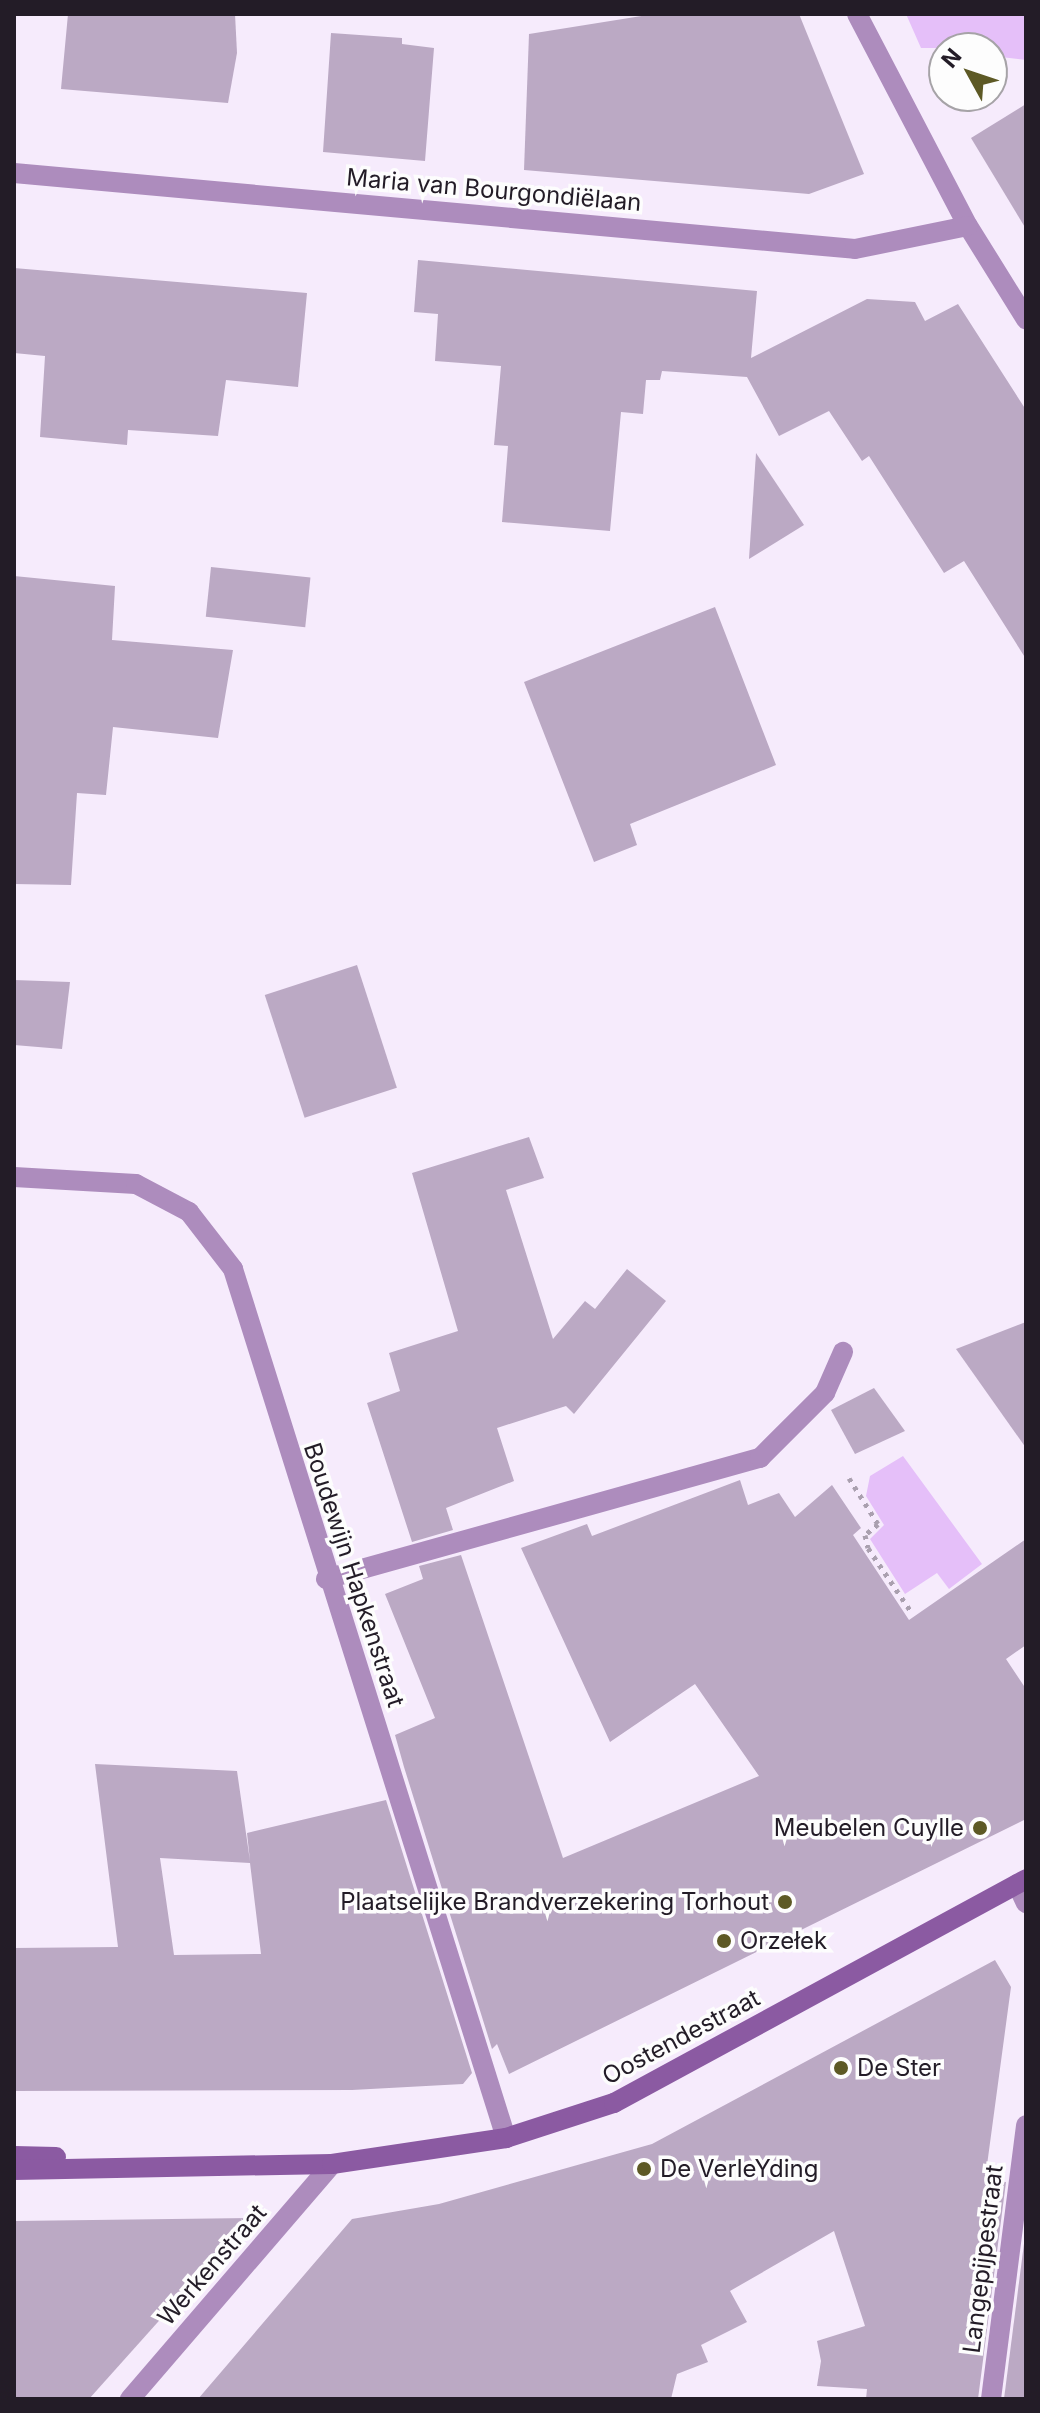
<!DOCTYPE html>
<meta charset="utf-8">
<style>
body{margin:0}
#map{position:relative;width:1040px;height:2413px;overflow:hidden;background:#f6ebfc;font-family:Inter,sans-serif}
div>[style]{position:absolute}
.green>*{inset:0;background:#e5bff9}
.building>*{inset:0;background:#bba9c4;transform-origin:0 0}
.path>*{height:5px;margin-top:-2.5px;transform-origin:0;background:repeating-linear-gradient(90deg,#aaa0af 0 4px,transparent 0 10px)}
.lane>*{height:20px;margin:-10px;padding:0 10px;transform-origin:10px;border-radius:10px;background:#ad8cbd}
.street>*{height:20px;margin:-10px;padding:0 10px;transform-origin:10px;border-radius:10px;background:#ad8cbd}
.secondary>*{height:20px;margin:-10px;padding:0 10px;transform-origin:10px;border-radius:10px;background:#8b5aa2}
.dots>*{width:22px;height:22px;translate:-50% -50%;box-sizing:border-box;border:4px solid #fdfdfd;border-radius:50%}
span{translate:-50% -50%;white-space:nowrap;text-align:center;line-height:1.15;-webkit-text-stroke:7px #fdfdfd;paint-order:stroke}
.street-label{font-size:24px;color:#231c27}
.poi-label{font-size:24px;color:#231c27}
.right{translate:-100% -50%;text-align:right}
.left{translate:0 -50%;text-align:left}
.frame{position:absolute;inset:0;border:16px solid #231c27;pointer-events:none}
.north{position:absolute;left:928px;top:32px;width:80px;height:80px;box-sizing:border-box;background:#fdfdfd;border:2px solid #a6a3a7;border-radius:50%;rotate:310deg;font-size:22px;font-weight:700;line-height:32px;text-align:center;color:#231c27}
.north::after{content:'';display:block;margin:auto;width:28px;height:36px;background:#5d5925;clip-path:polygon(50% 0,100% 100%,50% 72%,0 100%)}
</style>
<div id="map">
<div class="green">
<div style="clip-path:polygon(906px 14px,1026px 14px,1026px 60px,992px 56px,992px 48px,921px 48px)"></div>
<div style="clip-path:polygon(903px 1456px,982px 1564px,949px 1589px,937px 1573px,905px 1594px,870px 1539px,884px 1525px,866px 1496px,870px 1476px)"></div>
</div>
<div class="building">
<div style="clip-path:polygon(68px 14px,235px 14px,237px 53px,228px 103px,61px 89px)"></div>
<div style="clip-path:polygon(654px 14px,799px 14px,864px 174px,809px 194px,524px 170px,529px 34px)"></div>
<div style="clip-path:polygon(331px 33px,402px 38px,402px 44px,434px 48px,425px 161px,323px 152px)"></div>
<div style="clip-path:polygon(1026px 104px,1026px 229px,971px 138px)"></div>
<div style="clip-path:polygon(418px 260px,757px 291px,751px 358px,867px 299px,915px 302px,925px 321px,958px 304px,1026px 410px,1026px 659px,964px 561px,944px 573px,869px 456px,862px 461px,829px 411px,779px 436px,747px 377px,662px 371px,660px 380px,646px 380px,643px 414px,621px 412px,610px 531px,502px 522px,508px 446px,494px 445px,501px 366px,435px 361px,438px 314px,414px 312px)"></div>
<div style="clip-path:polygon(14px 268px,307px 293px,298px 387px,226px 380px,218px 436px,128px 430px,127px 445px,40px 437px,45px 356px,14px 353px)"></div>
<div style="clip-path:polygon(756px 453px,804px 525px,749px 559px)"></div>
<div style="left:211px;top:567px;width:100px;height:50px;rotate:6deg"></div>
<div style="clip-path:polygon(14px 576px,115px 586px,112px 640px,233px 650px,218px 738px,113px 727px,106px 795px,77px 793px,71px 885px,14px 884px)"></div>
<div style="clip-path:polygon(715px 607px,776px 765px,630px 824px,637px 845px,594px 862px,524px 682px)"></div>
<div style="left:357px;top:965px;width:129px;height:97px;rotate:72deg"></div>
<div style="clip-path:polygon(14px 980px,70px 982px,62px 1049px,14px 1045px)"></div>
<div style="clip-path:polygon(529px 1137px,544px 1178px,506px 1190px,553px 1339px,585px 1301px,595px 1309px,627px 1269px,666px 1301px,574px 1414px,566px 1406px,497px 1428px,514px 1481px,446px 1508px,453px 1530px,412px 1542px,367px 1403px,400px 1391px,389px 1353px,458px 1331px,412px 1173px)"></div>
<div style="clip-path:polygon(1026px 1322px,1026px 1448px,956px 1349px)"></div>
<div style="clip-path:polygon(874px 1388px,905px 1431px,855px 1454px,831px 1410px)"></div>
<div style="clip-path:polygon(740px 1480px,748px 1505px,779px 1493px,795px 1517px,832px 1485px,861px 1528px,853px 1535px,909px 1620px,1026px 1539px,1026px 1645px,1006px 1659px,1026px 1689px,1026px 1819px,509px 2074px,497px 2044px,492px 2049px,404px 1767px,395px 1735px,435px 1718px,385px 1594px,423px 1579px,419px 1566px,461px 1555px,563px 1858px,759px 1776px,695px 1684px,610px 1742px,521px 1548px,587px 1524px,592px 1536px)"></div>
<div style="clip-path:polygon(evenodd,95px 1764px,237px 1771px,250px 1861px,247px 1833px,386px 1800px,472px 2073px,463px 2084px,352px 2090px,14px 2091px,14px 1948px,118px 1947px,95px 1764px,160px 1858px,250px 1863px,261px 1954px,174px 1955px,160px 1858px)"></div>
<div style="clip-path:polygon(995px 1960px,1011px 1987px,985px 2180px,1006px 2182px,978px 2399px,866px 2399px,867px 2389px,817px 2386px,821px 2361px,817px 2341px,865px 2326px,834px 2231px,730px 2291px,747px 2322px,701px 2345px,708px 2362px,677px 2374px,671px 2399px,198px 2399px,352px 2219px,439px 2204px,652px 2144px)"></div>
<div style="clip-path:polygon(251px 2218px,89px 2399px,14px 2399px,14px 2221px)"></div>
<div style="clip-path:polygon(1026px 2228px,1026px 2399px,1004px 2399px)"></div>
</div>
<div class="path">
<div style="left:849px;top:1478px;width:54px;rotate:57.8deg"></div>
<div style="left:878px;top:1524px;width:17px;rotate:140deg"></div>
<div style="left:865px;top:1535px;width:13px;rotate:77deg"></div>
<div style="left:868px;top:1548px;width:78px;rotate:55.9deg"></div>
</div>
<div class="lane">
<div style="left:326px;top:1579px;width:451px;rotate:-15.6deg"></div>
<div style="left:760px;top:1458px;width:92px;rotate:-45deg"></div>
<div style="left:825px;top:1393px;width:45px;rotate:-66.3deg"></div>
</div>
<div class="street">
<div style="left:857px;top:14px;width:239px;rotate:62.4deg"></div>
<div style="left:968px;top:226px;width:110px;rotate:58.1deg"></div>
<div style="left:14px;top:173px;width:844px;rotate:5.16deg"></div>
<div style="left:855px;top:249px;width:115px;rotate:-11.5deg"></div>
<div style="left:14px;top:1177px;width:122px;rotate:3.3deg"></div>
<div style="left:136px;top:1184px;width:60px;rotate:27.8deg"></div>
<div style="left:189px;top:1212px;width:72px;rotate:52.3deg"></div>
<div style="left:233px;top:1269px;width:911px;rotate:72.56deg"></div>
<div style="left:1017px;top:1884px;width:21px;rotate:65deg"></div>
<div style="left:130px;top:2399px;width:310px;rotate:-49.3deg"></div>
<div style="left:991px;top:2399px;width:276px;rotate:-82.7deg"></div>
</div>
<div class="secondary">
<div style="left:14px;top:2156px;width:42px;rotate:1.4deg"></div>
<div style="left:14px;top:2170px;width:318px;rotate:-1.1deg"></div>
<div style="left:332px;top:2164px;width:176px;rotate:-8.5deg"></div>
<div style="left:506px;top:2138px;width:114px;rotate:-18deg"></div>
<div style="left:614px;top:2103px;width:469px;rotate:-28.5deg"></div>
</div>
<div class="dots">
<div style="left:980px;top:1828px;background:#5d5925"></div>
<div style="left:785px;top:1902px;background:#5d5925"></div>
<div style="left:724px;top:1941px;background:#5d5925"></div>
<div style="left:841px;top:2068px;background:#5d5925"></div>
<div style="left:644px;top:2169px;background:#5d5925"></div>
</div>
<div class="street-label">
<span style="left:494px;top:190px;rotate:5deg">Maria van Bourgondiëlaan</span>
<span style="left:354px;top:1575px;rotate:72deg">Boudewijn Hapkenstraat</span>
<span style="left:681px;top:2037px;rotate:-28deg">Oostendestraat</span>
<span style="left:983px;top:2259px;rotate:-83deg">Langepijpestraat</span>
<span style="left:212px;top:2265px;rotate:-49deg">Werkenstraat</span>
</div>
<div class="poi-label">
<span class="right" style="left:964px;top:1828px">Meubelen Cuylle</span>
<span class="right" style="left:769px;top:1902px">Plaatselijke Brandverzekering Torhout</span>
<span class="left" style="left:740px;top:1941px">Orzełek</span>
<span class="left" style="left:857px;top:2068px">De Ster</span>
<span class="left" style="left:660px;top:2169px">De VerleYding</span>
</div>
<div class="frame"></div>
<div class="north">N</div>
</div>
